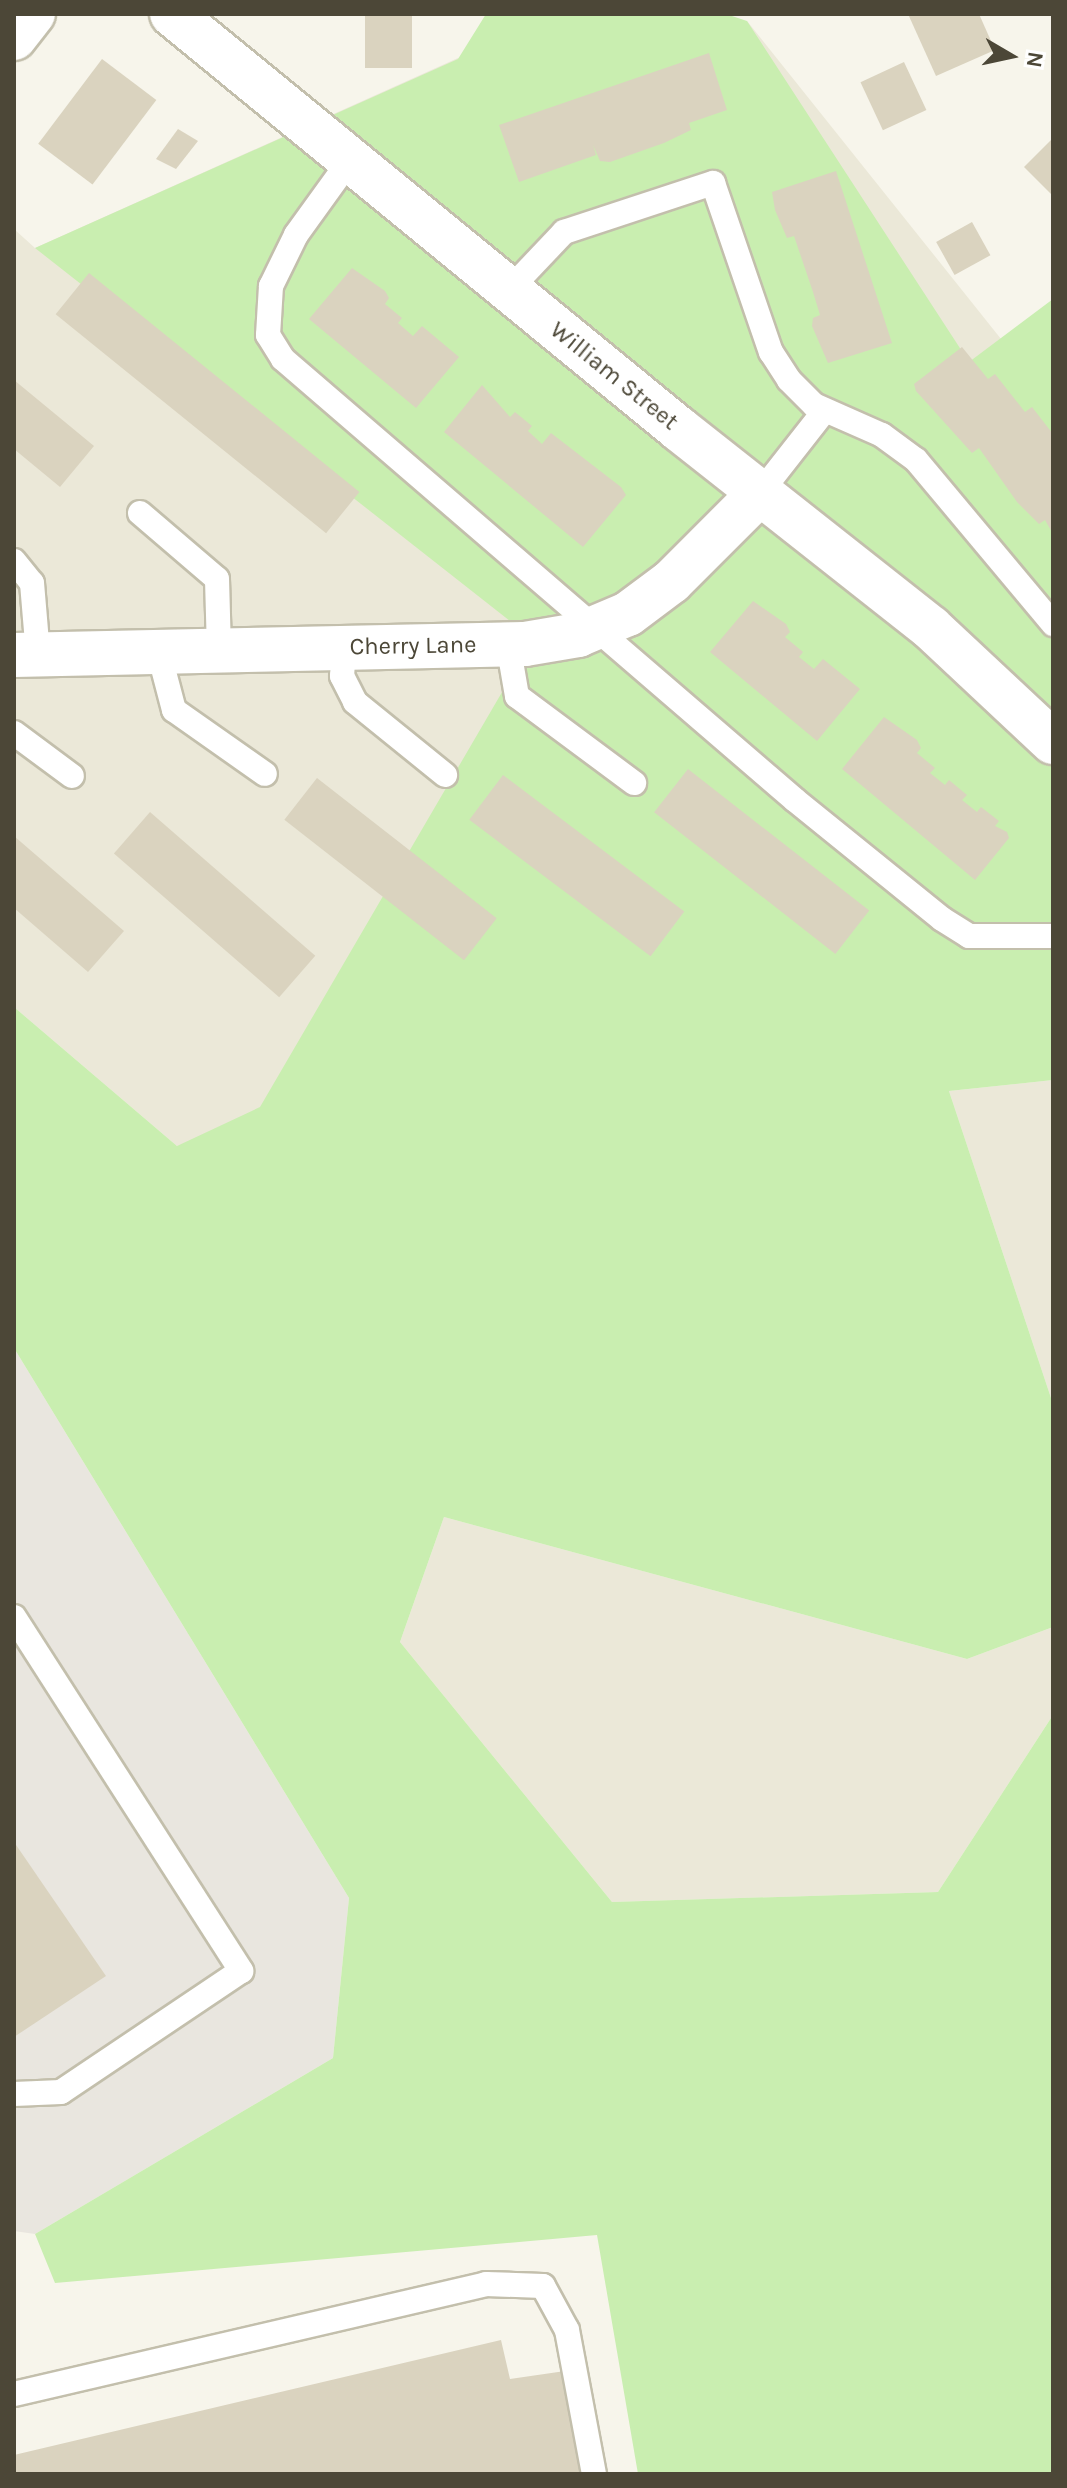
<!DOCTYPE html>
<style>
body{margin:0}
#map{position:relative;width:1067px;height:2488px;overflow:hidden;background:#f7f5eb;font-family:Karla,sans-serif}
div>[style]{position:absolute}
.residential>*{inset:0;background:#ebe8d8}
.industrial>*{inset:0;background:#e9e6df}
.green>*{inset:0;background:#c9eeb0}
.building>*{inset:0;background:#dad3bf;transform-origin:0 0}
.roads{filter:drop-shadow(2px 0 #c3bfac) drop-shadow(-2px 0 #c3bfac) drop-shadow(0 2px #c3bfac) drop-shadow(0 -2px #c3bfac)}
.service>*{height:24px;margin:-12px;padding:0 12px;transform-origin:12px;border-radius:12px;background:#fff}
.minor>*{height:44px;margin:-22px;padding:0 22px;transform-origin:22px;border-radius:22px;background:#fff}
.tertiary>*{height:44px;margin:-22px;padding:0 22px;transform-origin:22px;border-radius:22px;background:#fff}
span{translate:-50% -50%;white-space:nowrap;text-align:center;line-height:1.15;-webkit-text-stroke:6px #fff;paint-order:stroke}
.street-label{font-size:24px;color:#4c4737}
.frame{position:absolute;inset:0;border:16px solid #4c4737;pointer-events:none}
.north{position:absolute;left:971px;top:16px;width:80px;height:80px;-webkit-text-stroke:6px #fff;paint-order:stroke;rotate:99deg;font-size:22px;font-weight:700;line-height:32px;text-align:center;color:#4c4737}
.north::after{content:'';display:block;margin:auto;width:28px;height:36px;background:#4c4737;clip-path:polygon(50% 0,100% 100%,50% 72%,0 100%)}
</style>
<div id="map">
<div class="residential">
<div style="clip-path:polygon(747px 21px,1053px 404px,1053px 1056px,177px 1146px,14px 1007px,14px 229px,35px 248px,458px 58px)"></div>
<div style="clip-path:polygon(1053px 1080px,1053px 1404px,949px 1091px)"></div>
<div style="clip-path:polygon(444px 1517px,967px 1659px,1053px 1627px,1053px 1715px,938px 1892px,612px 1902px,400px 1642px)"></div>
</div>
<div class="industrial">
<div style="clip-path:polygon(14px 1348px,349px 1898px,333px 2058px,35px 2234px,14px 2231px)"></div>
</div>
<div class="green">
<div style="clip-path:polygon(486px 14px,726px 14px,747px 21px,969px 362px,1053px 299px,1053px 1080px,949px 1091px,1053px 1404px,1053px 1627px,967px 1659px,444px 1517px,400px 1642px,612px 1902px,938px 1892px,1053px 1715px,1053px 2474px,638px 2474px,597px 2235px,55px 2283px,35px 2234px,333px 2058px,349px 1898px,14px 1348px,14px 1007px,177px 1146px,260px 1107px,533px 639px,35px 248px,458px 59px)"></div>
</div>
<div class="building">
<div style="left:365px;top:14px;width:47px;height:54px"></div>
<div style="clip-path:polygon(908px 14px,979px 14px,995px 50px,936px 76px)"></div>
<div style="clip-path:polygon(709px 53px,727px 110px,689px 123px,691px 130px,664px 143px,610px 162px,600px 161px,593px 145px,596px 155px,519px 182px,499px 125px)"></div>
<div style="left:102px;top:59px;width:68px;height:106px;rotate:37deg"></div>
<div style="left:904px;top:62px;width:53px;height:48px;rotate:65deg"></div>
<div style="clip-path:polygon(178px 129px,198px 141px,176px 169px,156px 159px)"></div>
<div style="clip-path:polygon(1053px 138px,1053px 196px,1024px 167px)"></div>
<div style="clip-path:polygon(836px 171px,892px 343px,828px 363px,812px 326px,813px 318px,820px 315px,813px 292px,794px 236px,787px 238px,775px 210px,772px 192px)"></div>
<div style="left:972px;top:222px;width:38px;height:41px;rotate:61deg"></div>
<div style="clip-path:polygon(352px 268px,385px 291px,389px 298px,385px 304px,402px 318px,398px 323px,413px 336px,422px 326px,459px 357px,416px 408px,309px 319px)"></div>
<div style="left:89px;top:273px;width:348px;height:53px;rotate:39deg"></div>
<div style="clip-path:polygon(962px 347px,988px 379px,995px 374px,1025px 412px,1032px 407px,1053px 434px,1053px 534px,1045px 520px,1039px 524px,1017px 502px,979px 448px,972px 453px,916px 391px,914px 384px)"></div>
<div style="clip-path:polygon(14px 380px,94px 446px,60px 487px,14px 449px)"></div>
<div style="clip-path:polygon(482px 385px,510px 417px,515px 412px,532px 426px,528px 431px,542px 444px,551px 433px,621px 487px,626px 495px,583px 547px,444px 432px)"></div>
<div style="clip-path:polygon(753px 601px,786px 624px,790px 632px,785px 637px,803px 652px,799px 657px,814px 669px,823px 659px,860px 689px,817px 741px,710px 652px)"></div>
<div style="clip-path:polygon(884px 717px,917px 740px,921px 748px,917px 753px,935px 768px,930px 773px,945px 785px,949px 780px,967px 795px,962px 800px,977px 812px,981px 807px,999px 821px,995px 826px,1007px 832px,1009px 838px,975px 880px,842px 769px)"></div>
<div style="left:688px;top:769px;width:230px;height:55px;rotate:38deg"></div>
<div style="left:503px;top:775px;width:227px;height:56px;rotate:37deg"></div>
<div style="left:317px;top:778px;width:228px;height:53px;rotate:38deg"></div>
<div style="left:150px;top:812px;width:219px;height:55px;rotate:41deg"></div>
<div style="clip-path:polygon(14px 836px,124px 931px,88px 972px,14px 908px)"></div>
<div style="clip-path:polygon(14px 1842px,106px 1976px,14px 2037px)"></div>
<div style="clip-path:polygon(501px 2340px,510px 2379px,572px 2370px,591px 2474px,14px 2474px,14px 2455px)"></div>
</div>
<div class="roads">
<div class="service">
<div style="left:350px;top:160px;width:92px;rotate:125.8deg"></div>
<div style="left:296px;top:235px;width:57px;rotate:116.1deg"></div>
<div style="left:271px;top:286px;width:49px;rotate:93.5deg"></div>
<div style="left:268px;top:335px;width:28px;rotate:58deg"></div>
<div style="left:283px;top:359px;width:676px;rotate:40.74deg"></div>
<div style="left:795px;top:800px;width:189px;rotate:39deg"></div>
<div style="left:942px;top:919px;width:32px;rotate:32deg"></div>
<div style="left:969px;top:936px;width:84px"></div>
<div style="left:509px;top:290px;width:80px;rotate:-46.5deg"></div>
<div style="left:564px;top:232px;width:157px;rotate:-18.2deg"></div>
<div style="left:713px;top:183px;width:179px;rotate:71.1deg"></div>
<div style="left:771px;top:352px;width:33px;rotate:57deg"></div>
<div style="left:789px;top:380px;width:35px;rotate:45deg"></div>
<div style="left:814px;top:405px;width:74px;rotate:23.8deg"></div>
<div style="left:882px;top:435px;width:42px;rotate:36.3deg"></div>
<div style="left:916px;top:460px;width:214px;rotate:50.1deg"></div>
<div style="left:760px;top:493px;width:105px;rotate:-51.9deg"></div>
<div style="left:140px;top:513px;width:101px;rotate:40.6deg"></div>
<div style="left:217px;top:579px;width:71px;rotate:88.4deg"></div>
<div style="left:14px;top:561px;width:28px;rotate:51deg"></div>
<div style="left:32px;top:583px;width:72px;rotate:85.2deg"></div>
<div style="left:508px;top:644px;width:53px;rotate:80.2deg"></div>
<div style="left:517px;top:696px;width:146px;rotate:36.6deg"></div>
<div style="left:344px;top:648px;width:28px;rotate:94deg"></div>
<div style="left:342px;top:676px;width:29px;rotate:63deg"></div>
<div style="left:355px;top:702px;width:116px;rotate:39deg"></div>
<div style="left:159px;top:653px;width:59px;rotate:75.3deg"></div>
<div style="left:174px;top:710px;width:111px;rotate:35.1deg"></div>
<div style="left:14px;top:733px;width:72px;rotate:36.6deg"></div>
<div style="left:14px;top:1617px;width:421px;rotate:57.3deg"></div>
<div style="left:241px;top:1971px;width:217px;rotate:146.1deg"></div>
<div style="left:61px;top:2092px;width:47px;rotate:177.6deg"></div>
<div style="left:14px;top:2394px;width:485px;rotate:-13.1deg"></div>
<div style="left:486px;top:2284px;width:57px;rotate:2deg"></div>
<div style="left:543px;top:2286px;width:50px;rotate:61.4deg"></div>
<div style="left:567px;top:2330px;width:147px;rotate:79.4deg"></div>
</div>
<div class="minor">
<div style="left:172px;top:14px;width:655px;rotate:39.3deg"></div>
<div style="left:679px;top:429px;width:321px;rotate:38.3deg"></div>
<div style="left:931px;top:628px;width:167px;rotate:43.1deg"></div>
<div style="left:14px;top:655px;width:511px;rotate:-1.23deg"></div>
<div style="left:525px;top:644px;width:54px;rotate:-9.6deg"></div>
<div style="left:578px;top:635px;width:54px;rotate:-22.8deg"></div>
<div style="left:628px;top:614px;width:54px;rotate:-36.7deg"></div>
<div style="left:671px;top:582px;width:126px;rotate:-45deg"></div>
</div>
<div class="tertiary">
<div style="left:14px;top:38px;width:31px;rotate:-52deg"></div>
</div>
</div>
<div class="street-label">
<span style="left:614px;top:376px;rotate:39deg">William Street</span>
<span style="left:413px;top:646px;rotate:-1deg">Cherry Lane</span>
</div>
<div class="frame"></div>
<div class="north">N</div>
</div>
